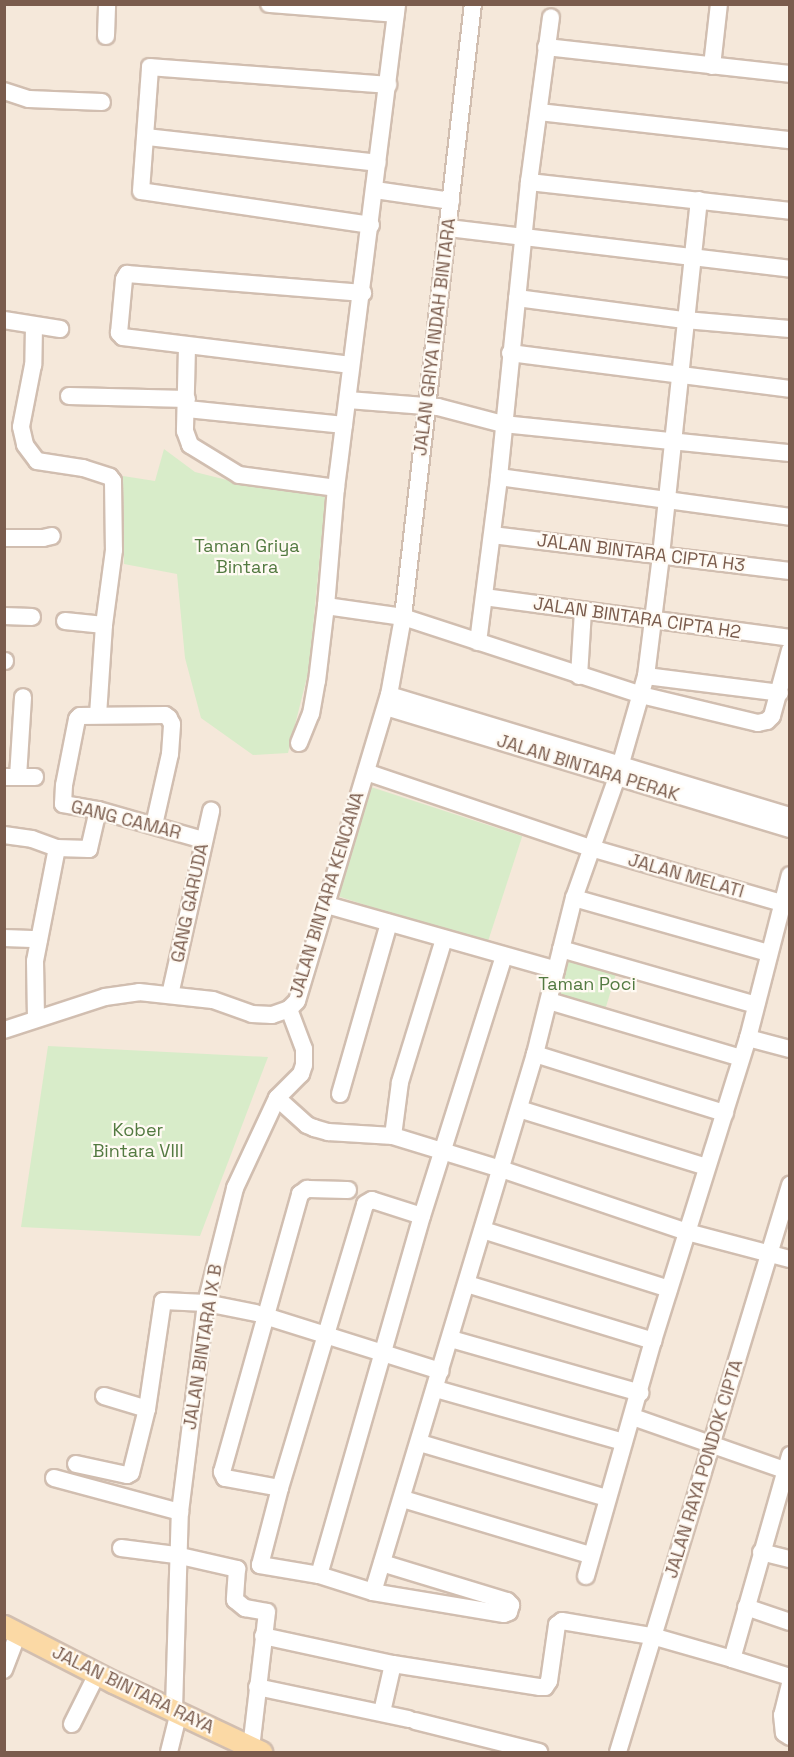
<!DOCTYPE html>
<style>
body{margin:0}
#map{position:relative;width:794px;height:1757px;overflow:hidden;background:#fdf6ec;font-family:"Space Grotesk",sans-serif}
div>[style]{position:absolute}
.residential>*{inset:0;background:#f5e8da;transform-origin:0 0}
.green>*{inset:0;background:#d8ecc9;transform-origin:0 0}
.roads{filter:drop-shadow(2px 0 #d1beb0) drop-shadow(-2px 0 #d1beb0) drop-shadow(0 2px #d1beb0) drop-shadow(0 -2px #d1beb0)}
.minor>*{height:16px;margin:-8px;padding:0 8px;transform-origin:8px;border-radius:8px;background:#fff}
.major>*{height:21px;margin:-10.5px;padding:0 10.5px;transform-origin:10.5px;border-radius:10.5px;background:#fbd9a5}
span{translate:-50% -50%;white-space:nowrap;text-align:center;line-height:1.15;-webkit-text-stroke:4.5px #fffaf3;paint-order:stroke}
.street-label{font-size:18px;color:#7a5c4d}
.park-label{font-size:18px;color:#537a41}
.frame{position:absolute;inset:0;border:6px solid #7a5c4d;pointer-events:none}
</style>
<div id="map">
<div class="residential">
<div style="left:5px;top:5px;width:784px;height:1747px"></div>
</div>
<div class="green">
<div style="clip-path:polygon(164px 449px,195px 472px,235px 482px,326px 491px,309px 669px,288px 753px,253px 755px,201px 718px,185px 658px,177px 574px,124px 564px,123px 476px,155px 481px)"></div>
<div style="left:371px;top:787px;width:159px;height:114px;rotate:18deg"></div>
<div style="left:567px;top:953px;width:53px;height:47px;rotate:17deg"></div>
<div style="clip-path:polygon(48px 1046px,268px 1057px,200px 1236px,21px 1227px)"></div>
</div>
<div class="roads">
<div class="minor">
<div style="left:269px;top:4px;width:127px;rotate:4.5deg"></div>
<div style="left:106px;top:36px;width:32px;rotate:-88deg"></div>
<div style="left:546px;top:47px;width:245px;rotate:6.3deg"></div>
<div style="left:712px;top:66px;width:62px;rotate:-83.6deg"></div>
<div style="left:4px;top:91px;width:26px;rotate:18deg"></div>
<div style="left:29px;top:99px;width:73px;rotate:2.4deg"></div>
<div style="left:539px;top:112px;width:253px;rotate:6.4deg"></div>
<div style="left:147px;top:137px;width:232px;rotate:6.4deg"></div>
<div style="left:529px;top:182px;width:263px;rotate:6.3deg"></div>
<div style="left:375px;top:190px;width:77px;rotate:8.2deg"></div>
<div style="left:371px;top:225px;width:232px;rotate:-171.6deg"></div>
<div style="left:141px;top:191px;width:124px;rotate:-85.8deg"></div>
<div style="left:150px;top:67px;width:239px;rotate:4.3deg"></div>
<div style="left:448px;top:228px;width:344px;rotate:6.8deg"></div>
<div style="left:517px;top:298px;width:169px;rotate:7.5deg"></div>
<div style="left:685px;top:320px;width:105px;rotate:4.9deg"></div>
<div style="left:4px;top:320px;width:57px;rotate:9.1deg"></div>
<div style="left:34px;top:326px;width:39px;rotate:91deg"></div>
<div style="left:33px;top:365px;width:63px;rotate:101deg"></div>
<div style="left:21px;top:427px;width:18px;rotate:77deg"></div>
<div style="left:25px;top:445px;width:20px;rotate:53deg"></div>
<div style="left:37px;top:461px;width:47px;rotate:8.7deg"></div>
<div style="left:83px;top:468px;width:28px;rotate:18deg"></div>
<div style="left:110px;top:477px;width:5px;rotate:53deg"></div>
<div style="left:113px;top:481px;width:69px;rotate:89.2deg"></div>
<div style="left:114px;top:550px;width:76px;rotate:97.6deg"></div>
<div style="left:104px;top:625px;width:90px;rotate:93.8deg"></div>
<div style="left:187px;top:347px;width:84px;rotate:91.4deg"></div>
<div style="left:185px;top:431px;width:15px;rotate:70deg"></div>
<div style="left:190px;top:445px;width:57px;rotate:31.5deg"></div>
<div style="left:239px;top:475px;width:98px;rotate:7.6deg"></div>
<div style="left:510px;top:353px;width:282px;rotate:7.3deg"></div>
<div style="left:351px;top:365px;width:230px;rotate:-173deg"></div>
<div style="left:123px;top:337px;width:6px;rotate:-135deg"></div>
<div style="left:119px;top:333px;width:54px;rotate:-84.7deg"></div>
<div style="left:124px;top:279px;width:6px;rotate:-59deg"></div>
<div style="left:127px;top:274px;width:237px;rotate:4.6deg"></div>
<div style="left:69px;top:396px;width:118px;rotate:1.5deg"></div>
<div style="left:348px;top:400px;width:90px;rotate:4.4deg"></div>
<div style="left:438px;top:407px;width:67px;rotate:14.7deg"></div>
<div style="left:503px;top:424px;width:288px;rotate:5.8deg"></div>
<div style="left:187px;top:409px;width:158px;rotate:5.8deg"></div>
<div style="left:499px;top:477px;width:294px;rotate:7.8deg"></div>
<div style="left:492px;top:535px;width:300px;rotate:6.9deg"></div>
<div style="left:4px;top:538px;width:39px"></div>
<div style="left:43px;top:538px;width:9px;rotate:-13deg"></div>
<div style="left:484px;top:597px;width:309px;rotate:7.6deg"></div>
<div style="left:326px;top:606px;width:78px;rotate:8.1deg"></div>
<div style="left:403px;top:617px;width:250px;rotate:18.1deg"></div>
<div style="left:641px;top:695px;width:120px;rotate:13.5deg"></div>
<div style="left:758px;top:723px;width:9px;rotate:-13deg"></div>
<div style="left:767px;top:721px;width:7px;rotate:-45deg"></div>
<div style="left:772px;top:716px;width:68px;rotate:-74.7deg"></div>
<div style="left:4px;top:616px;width:28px;rotate:2deg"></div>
<div style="left:65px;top:621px;width:39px;rotate:6deg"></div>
<div style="left:478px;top:642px;width:166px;rotate:-82.7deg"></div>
<div style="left:499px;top:477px;width:297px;rotate:-84.2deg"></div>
<div style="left:529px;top:182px;width:166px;rotate:-82.4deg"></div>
<div style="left:4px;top:661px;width:1px"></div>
<div style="left:579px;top:676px;width:66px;rotate:-86.5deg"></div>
<div style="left:646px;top:676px;width:135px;rotate:7.2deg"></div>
<div style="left:389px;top:695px;width:419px;rotate:16.8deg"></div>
<div style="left:386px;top:707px;width:422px;rotate:16.8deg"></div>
<div style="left:299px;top:743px;width:31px;rotate:-68deg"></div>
<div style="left:311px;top:714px;width:34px;rotate:-80deg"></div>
<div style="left:317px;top:681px;width:76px;rotate:-83.2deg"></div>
<div style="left:326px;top:606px;width:118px;rotate:-85.2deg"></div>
<div style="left:336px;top:488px;width:488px;rotate:-82.8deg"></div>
<div style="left:366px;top:772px;width:237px;rotate:18.7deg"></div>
<div style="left:591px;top:848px;width:198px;rotate:16.1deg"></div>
<div style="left:4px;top:777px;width:31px"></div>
<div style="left:18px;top:777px;width:80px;rotate:-86.4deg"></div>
<div style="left:154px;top:825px;width:73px;rotate:-77.3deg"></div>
<div style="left:170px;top:754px;width:30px;rotate:-86deg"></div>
<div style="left:172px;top:724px;width:7px;rotate:-117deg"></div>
<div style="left:169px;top:718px;width:5px;rotate:-143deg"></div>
<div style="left:165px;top:715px;width:85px;rotate:179.3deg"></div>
<div style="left:80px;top:716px;width:4px;rotate:135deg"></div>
<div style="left:77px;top:719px;width:67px;rotate:101.1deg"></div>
<div style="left:64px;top:785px;width:19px;rotate:93deg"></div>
<div style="left:63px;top:804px;width:36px;rotate:10deg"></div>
<div style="left:98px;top:810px;width:109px;rotate:15.9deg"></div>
<div style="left:4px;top:835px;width:28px;rotate:8deg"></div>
<div style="left:32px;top:839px;width:27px;rotate:20deg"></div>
<div style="left:57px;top:848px;width:32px;rotate:2deg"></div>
<div style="left:89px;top:849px;width:40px;rotate:-77deg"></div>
<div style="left:574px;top:898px;width:202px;rotate:15.8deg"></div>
<div style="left:327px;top:905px;width:238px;rotate:15.8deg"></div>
<div style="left:4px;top:938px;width:35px;rotate:2deg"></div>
<div style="left:561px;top:949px;width:203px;rotate:16deg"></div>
<div style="left:170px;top:995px;width:189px;rotate:-77.4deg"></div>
<div style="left:549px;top:1001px;width:200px;rotate:16.5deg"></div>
<div style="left:36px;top:1018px;width:57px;rotate:-91deg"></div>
<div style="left:35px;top:961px;width:115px;rotate:-79deg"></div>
<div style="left:4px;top:1030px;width:106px;rotate:-18.1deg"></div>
<div style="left:105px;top:997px;width:34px;rotate:-8deg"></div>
<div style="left:139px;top:992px;width:74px;rotate:6.2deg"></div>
<div style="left:213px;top:1000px;width:41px;rotate:19.7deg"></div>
<div style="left:252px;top:1014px;width:20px;rotate:3deg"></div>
<div style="left:272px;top:1015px;width:18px;rotate:-19deg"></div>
<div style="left:289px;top:1009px;width:11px;rotate:-45deg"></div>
<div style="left:297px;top:1001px;width:320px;rotate:-73.3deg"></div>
<div style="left:389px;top:695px;width:79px;rotate:-79.8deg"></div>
<div style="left:403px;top:617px;width:617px;rotate:-83.49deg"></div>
<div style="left:748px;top:1038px;width:43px;rotate:14.7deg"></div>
<div style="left:535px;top:1054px;width:199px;rotate:17.3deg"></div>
<div style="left:340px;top:1094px;width:178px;rotate:-74deg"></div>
<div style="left:277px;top:1098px;width:40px;rotate:42deg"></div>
<div style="left:307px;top:1125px;width:8px;rotate:23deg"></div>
<div style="left:314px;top:1128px;width:15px;rotate:16deg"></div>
<div style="left:328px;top:1132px;width:65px;rotate:3.5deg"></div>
<div style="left:393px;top:1136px;width:113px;rotate:17deg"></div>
<div style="left:501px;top:1169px;width:196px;rotate:18.7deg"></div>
<div style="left:687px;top:1232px;width:106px;rotate:14.7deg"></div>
<div style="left:519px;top:1109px;width:196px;rotate:17.2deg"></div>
<div style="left:393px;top:1136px;width:54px;rotate:-82.6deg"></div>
<div style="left:400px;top:1082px;width:150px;rotate:-72.9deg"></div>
<div style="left:483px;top:1230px;width:195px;rotate:17.6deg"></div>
<div style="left:467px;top:1284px;width:195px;rotate:17deg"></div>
<div style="left:265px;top:1316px;width:184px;rotate:17.4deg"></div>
<div style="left:451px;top:1339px;width:197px;rotate:15.9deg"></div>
<div style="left:436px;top:1389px;width:194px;rotate:15.8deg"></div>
<div style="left:104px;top:1396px;width:45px;rotate:16.8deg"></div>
<div style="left:633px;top:1417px;width:160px;rotate:19.3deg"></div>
<div style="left:420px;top:1443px;width:195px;rotate:16.4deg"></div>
<div style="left:76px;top:1464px;width:52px;rotate:12.2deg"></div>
<div style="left:127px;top:1475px;width:4px;rotate:-27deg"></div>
<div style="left:131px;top:1473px;width:66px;rotate:-76deg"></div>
<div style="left:147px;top:1409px;width:109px;rotate:-81.6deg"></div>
<div style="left:163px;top:1301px;width:43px;rotate:2.7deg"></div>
<div style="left:206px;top:1303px;width:51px;rotate:11.3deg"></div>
<div style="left:54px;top:1478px;width:131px;rotate:15.1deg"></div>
<div style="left:280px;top:1488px;width:56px;rotate:-169.7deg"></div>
<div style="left:225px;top:1478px;width:7px;rotate:-117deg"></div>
<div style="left:222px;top:1472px;width:289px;rotate:-74.3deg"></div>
<div style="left:300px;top:1194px;width:9px;rotate:-36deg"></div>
<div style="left:307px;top:1189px;width:41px;rotate:1.4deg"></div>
<div style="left:403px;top:1499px;width:195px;rotate:16.7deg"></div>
<div style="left:121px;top:1548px;width:55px;rotate:7.3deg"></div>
<div style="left:176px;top:1555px;width:63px;rotate:12.9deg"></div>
<div style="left:237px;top:1569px;width:31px;rotate:94deg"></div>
<div style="left:235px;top:1600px;width:13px;rotate:39deg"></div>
<div style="left:245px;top:1608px;width:22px;rotate:10deg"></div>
<div style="left:267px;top:1612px;width:137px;rotate:96.7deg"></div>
<div style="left:761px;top:1552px;width:30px;rotate:14deg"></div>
<div style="left:382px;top:1563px;width:131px;rotate:16.9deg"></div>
<div style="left:507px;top:1601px;width:6px;rotate:45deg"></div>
<div style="left:511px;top:1605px;width:7px;rotate:106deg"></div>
<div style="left:509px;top:1612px;width:5px;rotate:158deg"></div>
<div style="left:504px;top:1614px;width:133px;rotate:-170.5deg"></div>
<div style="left:373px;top:1592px;width:57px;rotate:-162.5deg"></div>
<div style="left:319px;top:1575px;width:60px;rotate:-170.4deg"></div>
<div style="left:260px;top:1565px;width:80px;rotate:-75.4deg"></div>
<div style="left:280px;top:1488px;width:296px;rotate:-73.3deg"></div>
<div style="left:365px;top:1204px;width:8px;rotate:-30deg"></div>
<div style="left:372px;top:1200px;width:52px;rotate:17.7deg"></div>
<div style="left:319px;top:1575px;width:373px;rotate:-74deg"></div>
<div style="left:422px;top:1216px;width:273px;rotate:-72.5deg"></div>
<div style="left:586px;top:1576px;width:244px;rotate:-74.1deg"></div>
<div style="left:653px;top:1341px;width:318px;rotate:-72.6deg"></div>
<div style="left:748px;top:1038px;width:168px;rotate:-75.6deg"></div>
<div style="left:373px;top:1592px;width:562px;rotate:-73.24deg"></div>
<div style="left:535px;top:1054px;width:161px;rotate:-76deg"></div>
<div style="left:574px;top:898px;width:128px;rotate:-70.4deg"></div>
<div style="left:617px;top:777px;width:105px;rotate:-74deg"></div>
<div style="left:646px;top:676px;width:122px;rotate:-82.9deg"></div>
<div style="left:661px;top:555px;width:357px;rotate:-83.9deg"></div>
<div style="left:746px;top:1607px;width:46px;rotate:18.8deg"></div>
<div style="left:263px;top:1636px;width:133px;rotate:12.2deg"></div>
<div style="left:393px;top:1664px;width:149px;rotate:8.9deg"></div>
<div style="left:540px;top:1687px;width:5px"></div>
<div style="left:545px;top:1687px;width:7px;rotate:-56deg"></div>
<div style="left:549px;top:1681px;width:57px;rotate:-81.9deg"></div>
<div style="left:557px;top:1625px;width:6px;rotate:-39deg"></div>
<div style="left:562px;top:1621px;width:91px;rotate:9.5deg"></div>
<div style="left:652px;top:1636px;width:83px;rotate:16deg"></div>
<div style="left:732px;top:1659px;width:212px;rotate:-74.1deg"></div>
<div style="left:732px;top:1659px;width:61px;rotate:17.2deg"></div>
<div style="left:4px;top:1670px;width:40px;rotate:-69deg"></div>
<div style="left:790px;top:1684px;width:32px;rotate:104deg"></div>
<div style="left:782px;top:1715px;width:18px;rotate:84deg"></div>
<div style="left:784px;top:1733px;width:7px;rotate:34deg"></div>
<div style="left:257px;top:1687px;width:155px;rotate:11.9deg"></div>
<div style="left:174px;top:1709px;width:197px;rotate:-88.3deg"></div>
<div style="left:180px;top:1512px;width:211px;rotate:-82.9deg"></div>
<div style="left:206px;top:1303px;width:119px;rotate:-75.8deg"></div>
<div style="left:235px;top:1188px;width:99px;rotate:-65deg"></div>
<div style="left:277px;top:1098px;width:34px;rotate:-45deg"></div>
<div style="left:301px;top:1074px;width:9px;rotate:-72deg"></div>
<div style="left:304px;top:1065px;width:16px;rotate:-90deg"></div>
<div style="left:304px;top:1049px;width:43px;rotate:-110.6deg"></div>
<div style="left:382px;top:1712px;width:49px;rotate:-77.1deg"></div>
<div style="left:415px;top:1721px;width:128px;rotate:14deg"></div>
<div style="left:72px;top:1724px;width:56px;rotate:-63.4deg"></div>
<div style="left:169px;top:1752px;width:41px;rotate:-76deg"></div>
<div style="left:618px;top:1752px;width:593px;rotate:-73.12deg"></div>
</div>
<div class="major">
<div style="left:4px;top:1626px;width:123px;rotate:27.2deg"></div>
<div style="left:113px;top:1682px;width:164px;rotate:25.3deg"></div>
</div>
</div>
<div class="street-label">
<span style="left:435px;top:337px;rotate:-83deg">JALAN GRIYA INDAH BINTARA</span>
<span style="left:641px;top:553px;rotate:7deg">JALAN BINTARA CIPTA H3</span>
<span style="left:637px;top:618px;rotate:8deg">JALAN BINTARA CIPTA H2</span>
<span style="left:588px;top:768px;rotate:17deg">JALAN BINTARA PERAK</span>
<span style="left:126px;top:820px;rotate:14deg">GANG CAMAR</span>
<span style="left:686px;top:876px;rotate:16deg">JALAN MELATI</span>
<span style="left:327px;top:895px;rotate:-73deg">JALAN BINTARA KENCANA</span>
<span style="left:190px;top:903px;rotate:-78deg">GANG GARUDA</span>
<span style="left:203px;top:1347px;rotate:-81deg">JALAN BINTARA IX B</span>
<span style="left:704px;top:1469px;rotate:-73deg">JALAN RAYA PONDOK CIPTA</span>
<span style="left:133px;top:1690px;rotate:26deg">JALAN BINTARA RAYA</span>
</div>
<div class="park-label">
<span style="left:247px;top:557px">Taman Griya<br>Bintara</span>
<span style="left:587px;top:984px">Taman Poci</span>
<span style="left:138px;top:1141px">Kober<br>Bintara VIII</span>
</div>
<div class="frame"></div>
</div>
